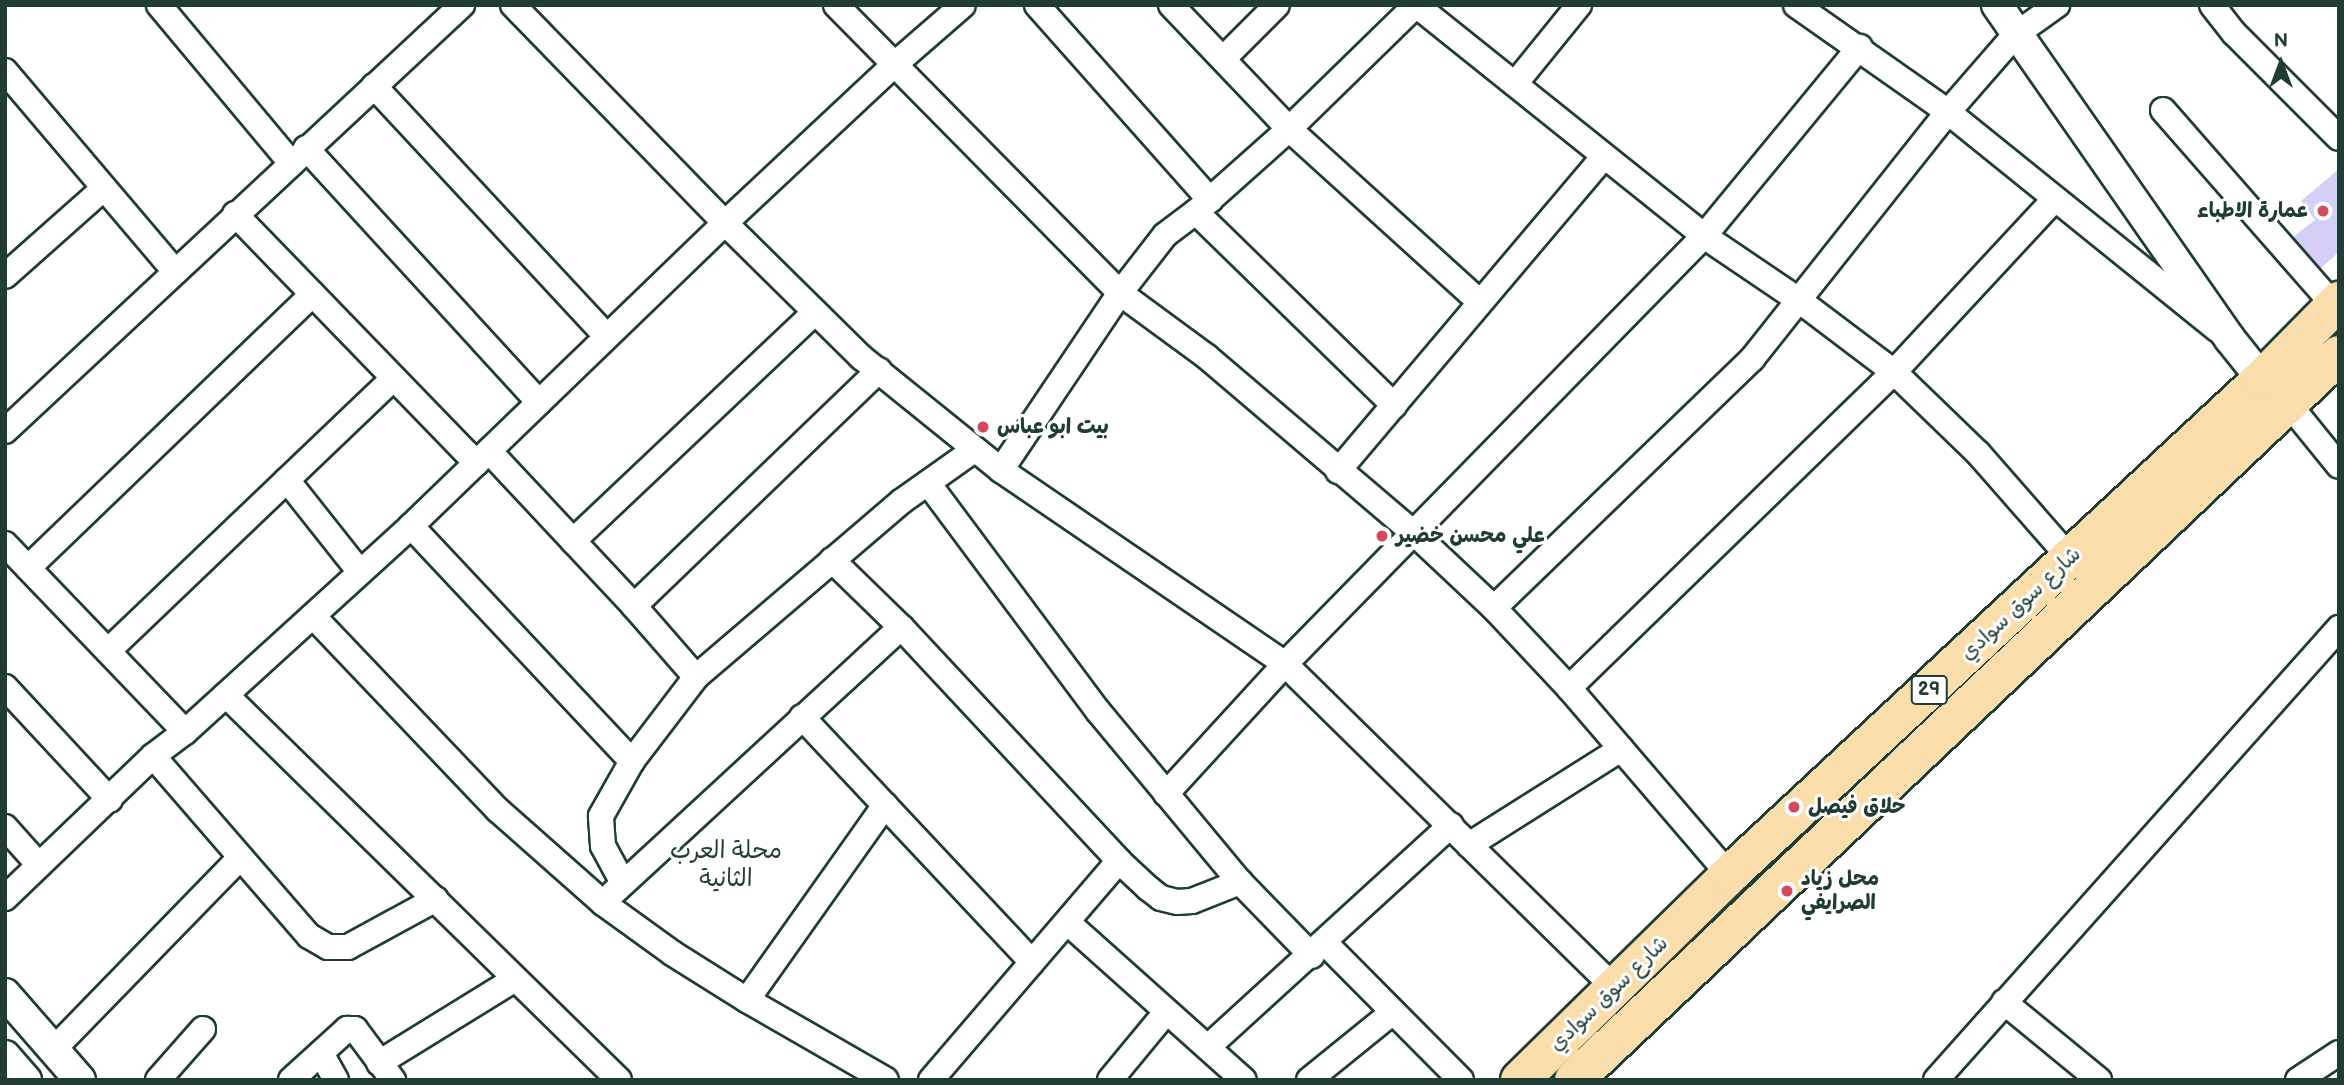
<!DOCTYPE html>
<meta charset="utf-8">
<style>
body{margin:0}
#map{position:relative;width:2344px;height:1085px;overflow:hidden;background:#fff;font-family:"Balsamiq Sans","Playpen Sans Arabic",sans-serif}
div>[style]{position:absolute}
.building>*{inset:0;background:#d5cff8}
.roads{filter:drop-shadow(2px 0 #1f3d34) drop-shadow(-2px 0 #1f3d34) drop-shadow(0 2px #1f3d34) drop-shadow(0 -2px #1f3d34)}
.minor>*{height:24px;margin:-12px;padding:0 12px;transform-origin:12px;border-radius:12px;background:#fff}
.tertiary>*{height:30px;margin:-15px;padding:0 15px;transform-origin:15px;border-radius:15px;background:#fff}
.primary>*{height:38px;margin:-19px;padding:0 19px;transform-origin:19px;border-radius:19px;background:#f9ddab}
.dots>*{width:19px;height:19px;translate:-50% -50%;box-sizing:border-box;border:4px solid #fff;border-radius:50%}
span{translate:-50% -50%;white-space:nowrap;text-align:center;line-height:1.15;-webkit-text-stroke:6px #fff;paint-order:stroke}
.shield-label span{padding:2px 5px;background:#fff;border:2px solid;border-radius:5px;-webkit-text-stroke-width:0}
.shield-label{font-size:19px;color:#1f3d34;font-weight:700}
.poi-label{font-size:21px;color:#1f3d34;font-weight:700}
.right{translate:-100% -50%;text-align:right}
.left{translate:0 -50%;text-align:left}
.street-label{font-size:21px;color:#1f3d34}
.quarter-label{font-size:24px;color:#1f3d34}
.frame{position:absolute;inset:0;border:7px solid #1f3d34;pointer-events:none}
.north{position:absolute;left:2246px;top:28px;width:70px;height:70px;-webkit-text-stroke:5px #fff;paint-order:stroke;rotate:0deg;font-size:19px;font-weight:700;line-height:28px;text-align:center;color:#1f3d34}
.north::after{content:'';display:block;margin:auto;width:24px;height:32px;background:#1f3d34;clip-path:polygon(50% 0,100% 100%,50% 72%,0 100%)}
</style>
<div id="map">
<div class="building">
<div style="clip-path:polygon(2339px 169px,2339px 252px,2320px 269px,2293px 237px,2315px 220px,2301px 201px)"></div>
</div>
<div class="roads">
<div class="minor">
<div style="left:159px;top:5px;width:206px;rotate:50.1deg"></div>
<div style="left:513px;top:5px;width:304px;rotate:45.8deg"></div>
<div style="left:725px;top:223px;width:191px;rotate:44.6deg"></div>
<div style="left:861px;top:357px;width:180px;rotate:38.9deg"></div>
<div style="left:1001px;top:470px;width:344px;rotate:34.3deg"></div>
<div style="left:1285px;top:664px;width:464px;rotate:44.5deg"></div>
<div style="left:836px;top:5px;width:404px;rotate:45.4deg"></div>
<div style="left:1120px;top:293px;width:108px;rotate:36.3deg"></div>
<div style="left:1207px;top:357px;width:272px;rotate:40.4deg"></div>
<div style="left:1414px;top:533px;width:110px;rotate:43.2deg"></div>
<div style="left:1494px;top:608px;width:110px;rotate:46.8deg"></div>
<div style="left:1569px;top:688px;width:246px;rotate:49.4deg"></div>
<div style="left:1037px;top:5px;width:261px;rotate:48.4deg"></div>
<div style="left:1171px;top:5px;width:171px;rotate:46.4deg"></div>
<div style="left:1289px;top:129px;width:258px;rotate:42.2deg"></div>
<div style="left:1416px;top:5px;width:369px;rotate:38.7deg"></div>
<div style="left:1704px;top:236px;width:116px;rotate:34.1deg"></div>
<div style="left:1800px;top:301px;width:118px;rotate:37.1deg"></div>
<div style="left:1894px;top:372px;width:117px;rotate:44deg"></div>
<div style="left:1978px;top:453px;width:140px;rotate:48.8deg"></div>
<div style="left:1796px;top:5px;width:186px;rotate:35.1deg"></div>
<div style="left:1948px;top:112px;width:346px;rotate:38.9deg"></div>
<div style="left:2212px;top:5px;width:36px;rotate:52deg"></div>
<div style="left:2234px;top:33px;width:148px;rotate:45deg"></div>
<div style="left:1223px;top:59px;width:76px;rotate:-45deg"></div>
<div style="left:5px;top:71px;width:261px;rotate:49.7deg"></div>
<div style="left:1515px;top:84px;width:102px;rotate:-51deg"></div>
<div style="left:374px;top:86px;width:342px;rotate:47.1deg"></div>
<div style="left:2163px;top:110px;width:259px;rotate:48.8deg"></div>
<div style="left:306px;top:148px;width:345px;rotate:47.5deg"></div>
<div style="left:1196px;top:212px;width:277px;rotate:44.3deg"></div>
<div style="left:235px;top:214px;width:347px;rotate:45.9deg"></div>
<div style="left:5px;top:276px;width:132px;rotate:-41.6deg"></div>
<div style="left:2287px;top:402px;width:82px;rotate:50.9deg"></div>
<div style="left:5px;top:431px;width:625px;rotate:-42.99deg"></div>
<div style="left:489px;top:451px;width:212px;rotate:46.9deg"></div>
<div style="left:634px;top:606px;width:94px;rotate:48.9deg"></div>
<div style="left:1001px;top:470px;width:213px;rotate:-56.1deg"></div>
<div style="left:1120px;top:293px;width:73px;rotate:-52.2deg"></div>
<div style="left:1165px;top:235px;width:39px;rotate:-37deg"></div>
<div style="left:1196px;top:212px;width:125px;rotate:-41.7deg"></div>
<div style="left:1289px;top:129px;width:177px;rotate:-44.3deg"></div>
<div style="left:1338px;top:471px;width:412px;rotate:-49.8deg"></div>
<div style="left:287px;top:480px;width:117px;rotate:51.6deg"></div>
<div style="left:928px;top:483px;width:284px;rotate:53.3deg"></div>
<div style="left:1098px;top:711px;width:222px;rotate:50.3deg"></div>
<div style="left:1240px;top:882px;width:103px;rotate:45.8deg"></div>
<div style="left:411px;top:526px;width:323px;rotate:46.8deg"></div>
<div style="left:573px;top:541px;width:333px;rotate:-43.4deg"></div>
<div style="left:5px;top:544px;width:260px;rotate:46.2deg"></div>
<div style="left:832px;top:560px;width:96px;rotate:44.2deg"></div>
<div style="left:901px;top:627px;width:320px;rotate:47deg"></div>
<div style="left:1119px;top:861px;width:40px;rotate:43deg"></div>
<div style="left:1148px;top:888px;width:16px;rotate:38deg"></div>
<div style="left:1161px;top:898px;width:16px;rotate:14deg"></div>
<div style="left:1177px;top:902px;width:15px;rotate:-4deg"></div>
<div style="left:1192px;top:901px;width:52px;rotate:-21.6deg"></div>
<div style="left:28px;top:568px;width:395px;rotate:-43.9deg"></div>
<div style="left:634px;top:606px;width:340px;rotate:-43.9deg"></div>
<div style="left:1494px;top:608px;width:359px;rotate:-44deg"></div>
<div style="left:1752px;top:359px;width:315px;rotate:-51.6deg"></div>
<div style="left:1948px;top:112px;width:102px;rotate:-49deg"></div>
<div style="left:2015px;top:35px;width:52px;rotate:-35.5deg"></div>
<div style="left:313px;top:616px;width:269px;rotate:46.4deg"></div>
<div style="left:499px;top:811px;width:139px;rotate:41.5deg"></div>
<div style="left:603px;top:903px;width:85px;rotate:35.9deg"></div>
<div style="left:672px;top:953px;width:89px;rotate:32.1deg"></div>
<div style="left:747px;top:1000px;width:160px;rotate:29.9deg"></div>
<div style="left:108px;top:651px;width:395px;rotate:-43.7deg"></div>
<div style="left:5px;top:687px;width:154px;rotate:47.1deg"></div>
<div style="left:1569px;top:688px;width:453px;rotate:-44.2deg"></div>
<div style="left:1894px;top:372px;width:235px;rotate:-47.1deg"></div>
<div style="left:226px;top:695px;width:550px;rotate:44.41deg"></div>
<div style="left:802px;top:717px;width:336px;rotate:46.8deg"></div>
<div style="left:153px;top:756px;width:238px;rotate:49.1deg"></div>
<div style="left:309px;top:936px;width:22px;rotate:30deg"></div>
<div style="left:328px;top:947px;width:20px"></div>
<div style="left:348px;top:947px;width:100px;rotate:-28.6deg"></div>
<div style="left:1166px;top:794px;width:176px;rotate:-47.5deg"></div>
<div style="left:1285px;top:664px;width:599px;rotate:-45.61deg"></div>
<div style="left:1704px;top:236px;width:245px;rotate:-50.5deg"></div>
<div style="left:5px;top:827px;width:51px;rotate:48.2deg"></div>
<div style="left:1469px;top:845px;width:180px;rotate:-32.3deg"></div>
<div style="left:623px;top:883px;width:42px;rotate:-118.4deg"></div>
<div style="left:603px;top:846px;width:30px;rotate:-94deg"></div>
<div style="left:601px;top:816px;width:63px;rotate:-60.6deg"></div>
<div style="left:632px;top:761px;width:106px;rotate:-52.7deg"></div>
<div style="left:696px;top:677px;width:271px;rotate:-40.5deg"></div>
<div style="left:902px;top:501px;width:88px;rotate:-35.3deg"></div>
<div style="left:613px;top:893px;width:392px;rotate:-42.7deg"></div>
<div style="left:5px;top:898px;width:205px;rotate:-43.8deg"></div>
<div style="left:153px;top:756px;width:40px;rotate:-37deg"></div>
<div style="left:185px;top:732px;width:306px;rotate:-42.3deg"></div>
<div style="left:411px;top:526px;width:436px;rotate:-44deg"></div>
<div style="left:725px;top:223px;width:231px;rotate:-43.1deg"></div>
<div style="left:894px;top:65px;width:91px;rotate:-41deg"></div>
<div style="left:1067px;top:922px;width:237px;rotate:41.8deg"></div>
<div style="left:1325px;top:943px;width:193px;rotate:45.2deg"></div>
<div style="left:747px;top:1000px;width:239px;rotate:-54.7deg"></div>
<div style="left:2004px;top:1002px;width:123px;rotate:39.4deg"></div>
<div style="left:1208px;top:1047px;width:329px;rotate:-42.4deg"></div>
<div style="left:54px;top:1049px;width:267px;rotate:-45.8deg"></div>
<div style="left:321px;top:1053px;width:31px;rotate:61deg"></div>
<div style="left:379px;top:1063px;width:160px;rotate:-31.7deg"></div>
<div style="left:158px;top:1080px;width:68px;rotate:-48.6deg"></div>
<div style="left:291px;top:1080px;width:76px;rotate:-42.3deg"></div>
<div style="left:347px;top:1029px;width:8px"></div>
<div style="left:355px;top:1029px;width:64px;rotate:53.3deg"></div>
<div style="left:931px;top:1080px;width:289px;rotate:-49.4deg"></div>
<div style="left:1110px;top:1080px;width:89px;rotate:-50.4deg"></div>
<div style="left:1309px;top:1080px;width:108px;rotate:-39deg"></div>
<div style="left:1936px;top:1080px;width:606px;rotate:-48.28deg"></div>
<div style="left:2298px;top:1080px;width:49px;rotate:-33.4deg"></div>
</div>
<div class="tertiary">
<div style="left:1997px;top:5px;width:407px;rotate:55.1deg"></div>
<div style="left:2230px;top:339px;width:51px;rotate:51.3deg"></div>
<div style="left:5px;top:994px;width:114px;rotate:48.9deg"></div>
<div style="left:5px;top:1056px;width:32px;rotate:49deg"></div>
</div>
<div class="primary">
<div style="left:1520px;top:1080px;width:293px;rotate:-44.4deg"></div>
<div style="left:1729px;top:875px;width:728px;rotate:-42.94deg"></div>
<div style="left:2262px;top:379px;width:110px;rotate:-45.4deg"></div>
<div style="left:1574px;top:1080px;width:1054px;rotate:-43.46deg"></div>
</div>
</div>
<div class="dots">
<div style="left:2323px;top:211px;background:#d1495b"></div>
<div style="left:983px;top:427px;background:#d1495b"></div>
<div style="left:1382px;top:536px;background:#d1495b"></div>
<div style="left:1794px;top:807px;background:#d1495b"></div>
<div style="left:1787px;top:891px;background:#d1495b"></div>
</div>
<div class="shield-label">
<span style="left:1929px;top:690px">29</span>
</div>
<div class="poi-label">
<span class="right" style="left:2309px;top:211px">عمارة الاطباء</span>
<span class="left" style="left:997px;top:427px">بيت ابو عباس</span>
<span class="left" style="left:1396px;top:536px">علي محسن خضير</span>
<span class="left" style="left:1808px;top:807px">حلاق فيصل</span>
<span class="left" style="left:1801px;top:891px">محل زياد<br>الصرايفي</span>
</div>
<div class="street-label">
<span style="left:2021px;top:604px;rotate:-43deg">شارع سوق سوادي</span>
<span style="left:1609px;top:994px;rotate:-44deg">شارع سوق سوادي</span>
</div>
<div class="quarter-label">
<span style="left:726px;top:865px">محلة العرب<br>الثانية</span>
</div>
<div class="frame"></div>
<div class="north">N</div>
</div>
